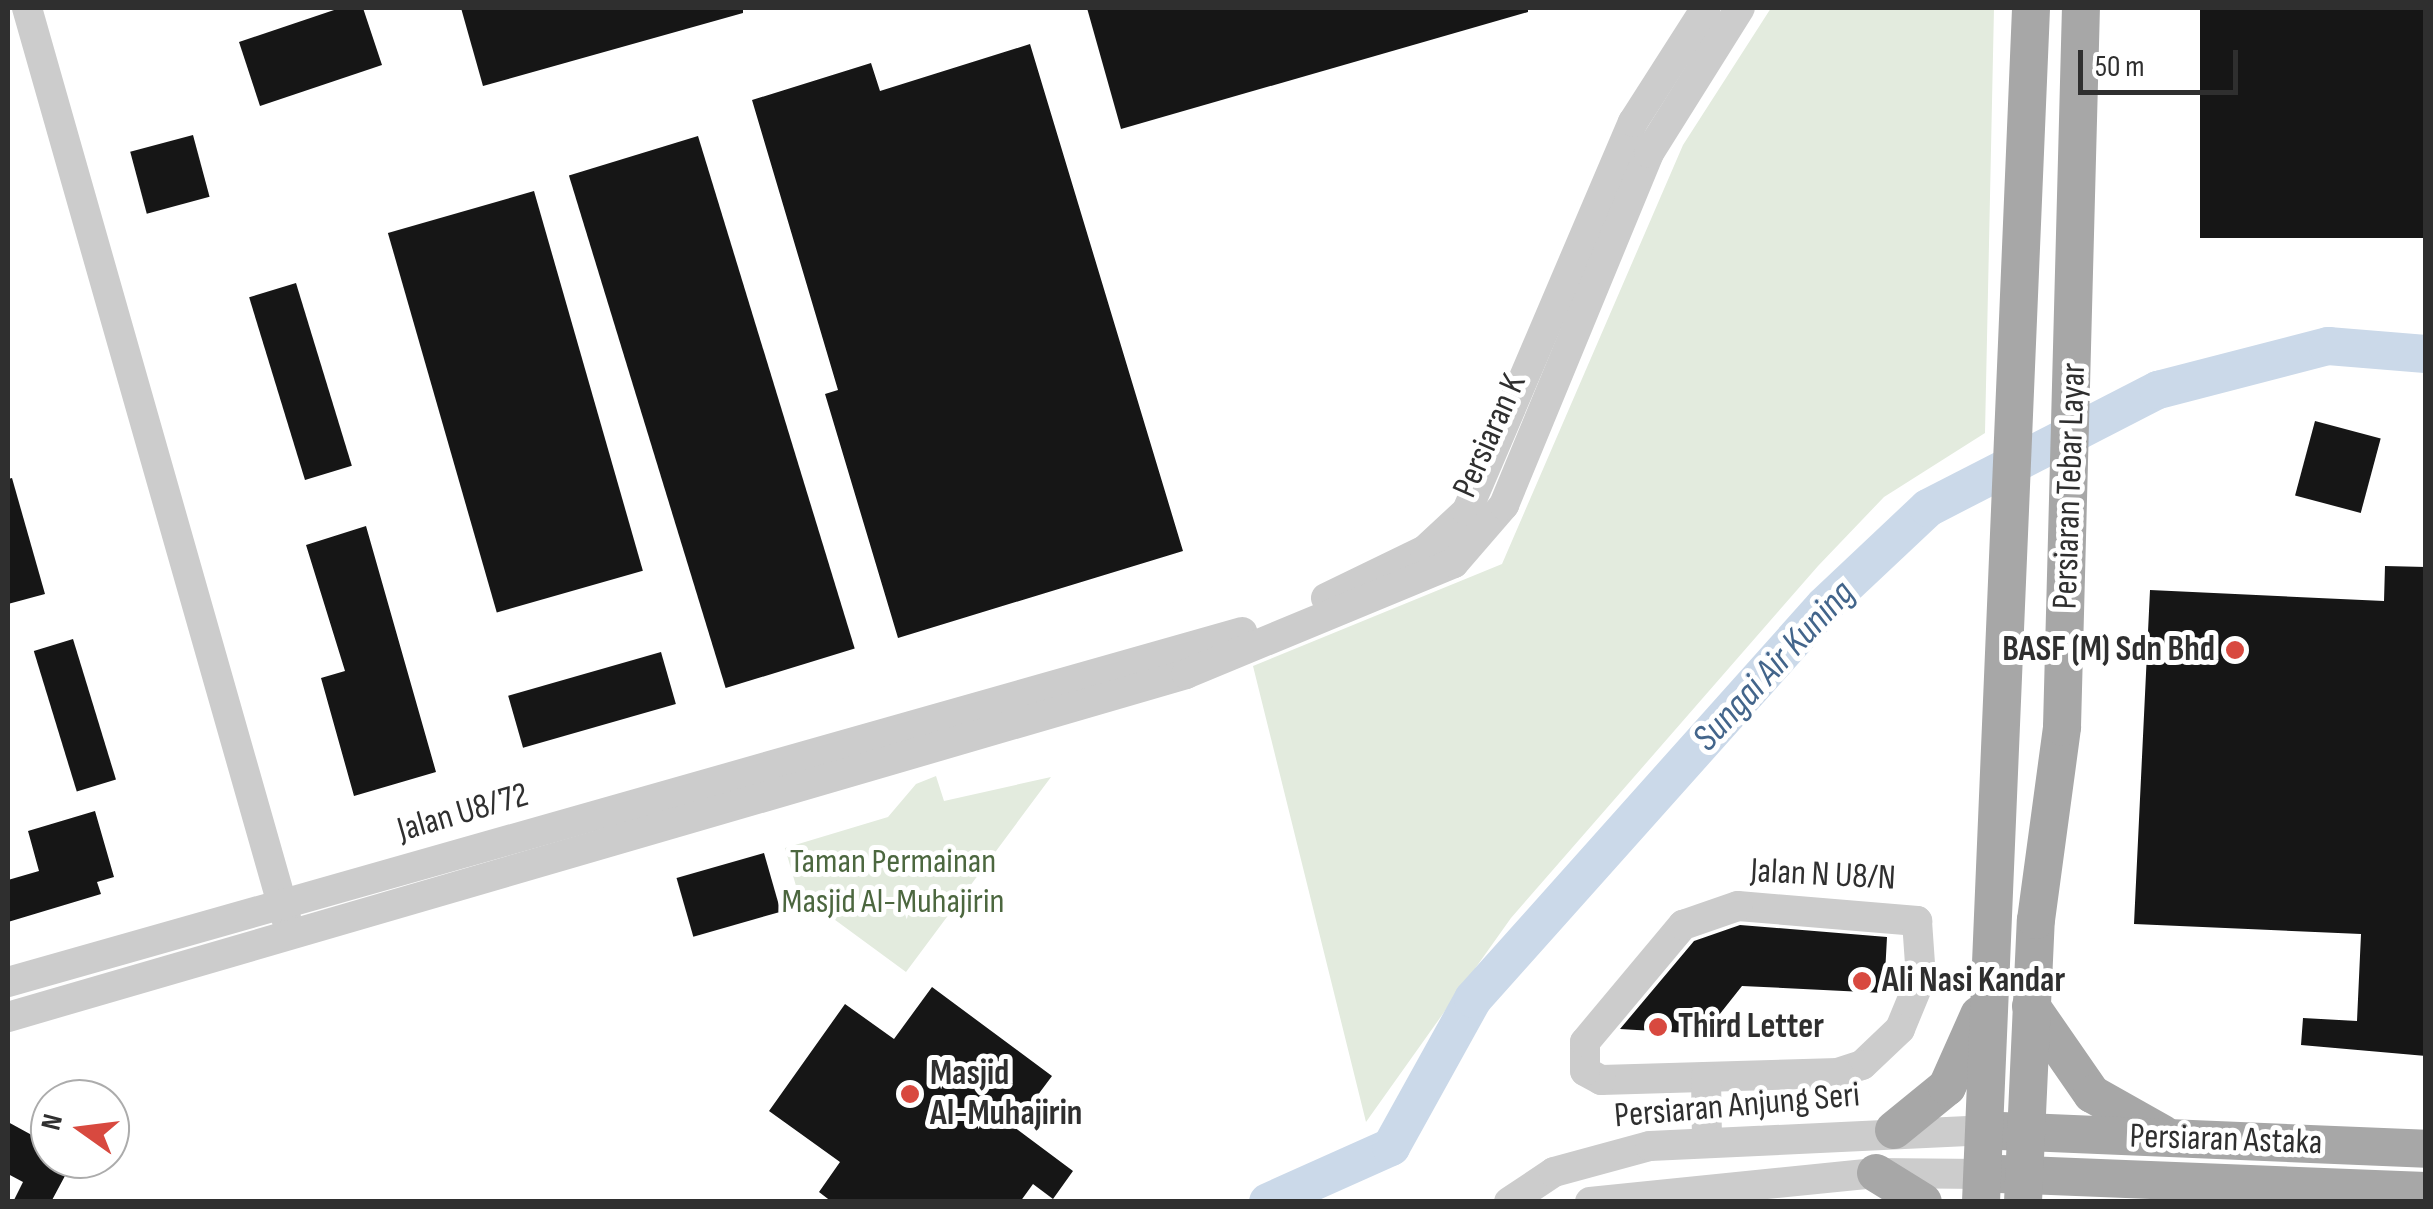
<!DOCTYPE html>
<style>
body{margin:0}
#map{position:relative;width:2433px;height:1209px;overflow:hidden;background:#fff;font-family:"Sofia Sans Condensed",sans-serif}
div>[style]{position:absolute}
.green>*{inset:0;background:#e3ebde}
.river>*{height:38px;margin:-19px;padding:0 19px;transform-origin:19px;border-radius:19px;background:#cbd9e9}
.building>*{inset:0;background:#161616;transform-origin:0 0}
.minor>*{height:30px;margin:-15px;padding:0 15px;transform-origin:15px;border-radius:15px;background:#ccc}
.major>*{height:38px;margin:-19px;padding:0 19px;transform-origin:19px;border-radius:19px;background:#a7a7a7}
.dots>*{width:28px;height:28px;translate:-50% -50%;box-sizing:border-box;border:5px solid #fff;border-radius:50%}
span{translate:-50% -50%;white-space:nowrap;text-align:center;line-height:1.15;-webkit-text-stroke:10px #fff;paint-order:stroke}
.street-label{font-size:35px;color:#2f2f2f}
.poi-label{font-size:35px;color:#2f2f2f;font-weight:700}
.right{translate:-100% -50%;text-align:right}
.left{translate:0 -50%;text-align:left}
.park-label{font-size:35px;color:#4c673f}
.water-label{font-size:38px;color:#43658b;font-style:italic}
.frame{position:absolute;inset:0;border:10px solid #2f2f2f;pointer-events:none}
.north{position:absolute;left:30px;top:1079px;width:100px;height:100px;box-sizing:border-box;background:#fff;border:2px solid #acacac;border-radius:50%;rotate:284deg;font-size:28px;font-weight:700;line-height:40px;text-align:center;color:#2f2f2f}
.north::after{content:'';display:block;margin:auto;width:35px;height:45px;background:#d8493f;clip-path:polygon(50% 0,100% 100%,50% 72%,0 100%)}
.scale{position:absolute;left:2078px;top:50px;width:160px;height:45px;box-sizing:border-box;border:5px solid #2f2f2f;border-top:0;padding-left:12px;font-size:30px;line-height:35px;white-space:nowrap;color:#2f2f2f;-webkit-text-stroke:8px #fff;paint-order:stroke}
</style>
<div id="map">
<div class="green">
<div style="clip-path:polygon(1771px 8px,1994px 8px,1985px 433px,1884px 497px,1818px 566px,1511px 918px,1366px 1122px,1253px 666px,1502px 564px,1683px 145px)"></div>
<div style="clip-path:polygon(936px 776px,944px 801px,1051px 777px,906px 972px,827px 914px,805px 917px,785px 848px,888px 817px,916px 784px)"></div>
</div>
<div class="river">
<div style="left:1268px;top:1202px;width:135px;rotate:-24.1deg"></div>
<div style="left:1391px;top:1147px;width:169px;rotate:-61deg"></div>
<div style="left:1473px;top:999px;width:528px;rotate:-48.22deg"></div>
<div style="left:1825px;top:605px;width:141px;rotate:-43.3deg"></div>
<div style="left:1928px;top:508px;width:259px;rotate:-27.2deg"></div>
<div style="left:2158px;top:390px;width:176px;rotate:-14.5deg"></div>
<div style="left:2328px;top:346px;width:98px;rotate:4.7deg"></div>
</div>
<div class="building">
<div style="clip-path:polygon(340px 8px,363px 8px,382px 65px,260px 106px,239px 42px)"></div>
<div style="clip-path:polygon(461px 8px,743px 8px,743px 13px,483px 86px)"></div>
<div style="clip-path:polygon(1087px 8px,1528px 8px,1528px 12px,1121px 129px)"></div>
<div style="left:2200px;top:8px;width:226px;height:230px"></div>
<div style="clip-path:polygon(1030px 44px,1183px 551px,898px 638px,825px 394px,838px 390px,752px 100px,871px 63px,880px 91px)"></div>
<div style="left:193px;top:135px;width:64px;height:65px;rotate:75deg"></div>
<div style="left:698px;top:136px;width:536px;height:135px;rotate:73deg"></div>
<div style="left:534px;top:191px;width:395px;height:152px;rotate:74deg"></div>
<div style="left:296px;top:283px;width:191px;height:49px;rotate:73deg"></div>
<div style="left:2315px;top:421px;width:68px;height:77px;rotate:15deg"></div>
<div style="clip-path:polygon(12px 478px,45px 594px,8px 604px,8px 479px)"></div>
<div style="clip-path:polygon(366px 526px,436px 772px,354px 796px,321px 678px,345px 671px,306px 545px)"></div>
<div style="clip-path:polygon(2385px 566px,2426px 567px,2426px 1056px,2301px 1045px,2303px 1018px,2357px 1021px,2361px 934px,2134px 924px,2150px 590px,2384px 601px)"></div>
<div style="left:73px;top:639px;width:147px;height:41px;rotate:73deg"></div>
<div style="left:661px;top:652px;width:54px;height:159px;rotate:74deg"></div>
<div style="clip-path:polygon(95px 811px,114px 877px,97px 882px,101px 894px,8px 922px,8px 880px,39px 871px,28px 831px)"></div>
<div style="left:764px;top:853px;width:61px;height:91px;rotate:74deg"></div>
<div style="clip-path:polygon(1740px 925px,1887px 937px,1884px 993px,1742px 986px,1704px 1034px,1620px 1029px,1694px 941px)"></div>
<div style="clip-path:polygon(932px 987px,1052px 1076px,1014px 1127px,1073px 1171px,1053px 1199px,1033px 1184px,1020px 1202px,832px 1202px,819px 1192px,840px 1162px,769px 1111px,845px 1004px,894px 1039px)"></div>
<div style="clip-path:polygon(8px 1122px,50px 1145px,50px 1159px,74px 1159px,51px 1202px,13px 1202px,23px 1182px,8px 1174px)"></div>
</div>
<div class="minor">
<div style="left:27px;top:8px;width:946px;rotate:74.11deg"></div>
<div style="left:1326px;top:598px;width:110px;rotate:-25.9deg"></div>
<div style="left:1425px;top:550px;width:57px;rotate:-42.9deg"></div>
<div style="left:1467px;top:511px;width:423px;rotate:-66.9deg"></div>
<div style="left:1633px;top:122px;width:135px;rotate:-57.4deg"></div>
<div style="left:1738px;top:906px;width:180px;rotate:4.8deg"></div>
<div style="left:1917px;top:921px;width:57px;rotate:86deg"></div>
<div style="left:1921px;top:978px;width:55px;rotate:112.4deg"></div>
<div style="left:1900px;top:1029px;width:52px;rotate:136.5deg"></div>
<div style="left:1862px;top:1065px;width:25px;rotate:162deg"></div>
<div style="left:1838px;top:1073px;width:237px;rotate:178.3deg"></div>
<div style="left:1601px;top:1080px;width:18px;rotate:-151deg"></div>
<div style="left:1585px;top:1071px;width:29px;rotate:-90deg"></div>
<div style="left:1585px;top:1042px;width:153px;rotate:-50.1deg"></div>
<div style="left:1683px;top:925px;width:58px;rotate:-19.1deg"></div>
<div style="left:8px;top:982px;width:1283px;rotate:-15.83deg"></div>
<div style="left:8px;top:1017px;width:1227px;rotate:-16.23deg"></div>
<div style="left:1186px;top:674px;width:290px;rotate:-22.5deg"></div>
<div style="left:1454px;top:563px;width:77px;rotate:-49.2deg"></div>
<div style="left:1504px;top:505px;width:381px;rotate:-67.6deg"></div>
<div style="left:1649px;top:153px;width:171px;rotate:-57.9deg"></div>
<div style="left:1706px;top:1077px;width:65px;rotate:89.1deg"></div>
<div style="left:1509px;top:1202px;width:54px;rotate:-33.7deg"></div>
<div style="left:1554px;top:1172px;width:99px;rotate:-15.2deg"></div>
<div style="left:1650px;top:1146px;width:334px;rotate:-2.7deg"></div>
<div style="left:1590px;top:1202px;width:287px;rotate:-5.8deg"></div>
<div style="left:1876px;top:1173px;width:106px;rotate:0.5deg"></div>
</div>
<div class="major">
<div style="left:2031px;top:1006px;width:107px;rotate:55.3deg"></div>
<div style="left:2092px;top:1094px;width:81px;rotate:29.4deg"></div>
<div style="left:1894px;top:1130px;width:68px;rotate:-39.1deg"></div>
<div style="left:1947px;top:1087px;width:79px;rotate:-66deg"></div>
<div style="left:2001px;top:1131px;width:425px;rotate:2.4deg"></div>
<div style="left:1876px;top:1173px;width:55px;rotate:31.7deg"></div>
<div style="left:2000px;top:1174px;width:426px;rotate:2.3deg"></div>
<div style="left:1981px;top:1202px;width:1195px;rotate:-87.6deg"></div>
<div style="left:2023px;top:1202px;width:282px;rotate:-87.4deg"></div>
<div style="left:2036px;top:920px;width:195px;rotate:-82.3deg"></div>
<div style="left:2062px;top:727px;width:719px;rotate:-88.49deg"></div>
</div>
<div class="dots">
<div style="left:2235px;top:650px;background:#d8493f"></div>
<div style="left:1862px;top:981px;background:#d8493f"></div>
<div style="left:1658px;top:1027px;background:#d8493f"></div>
<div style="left:910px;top:1094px;background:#d8493f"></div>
</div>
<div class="street-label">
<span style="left:1490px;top:436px;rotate:-66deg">Persiaran K</span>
<span style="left:2070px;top:486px;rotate:-88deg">Persiaran Tebar Layar</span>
<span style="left:463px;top:813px;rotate:-16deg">Jalan U8/72</span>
<span style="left:1823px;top:875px;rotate:3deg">Jalan N U8/N</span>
<span style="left:1737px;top:1106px;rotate:-5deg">Persiaran Anjung Seri</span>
<span style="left:2226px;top:1140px;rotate:2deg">Persiaran Astaka</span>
</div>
<div class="poi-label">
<span class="right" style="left:2215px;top:650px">BASF (M) Sdn Bhd</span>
<span class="left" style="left:1882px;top:981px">Ali Nasi Kandar</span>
<span class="left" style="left:1678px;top:1027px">Third Letter</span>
<span class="left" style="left:930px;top:1094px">Masjid<br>Al-Muhajirin</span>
</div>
<div class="park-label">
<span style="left:893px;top:882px">Taman Permainan<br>Masjid Al-Muhajirin</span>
</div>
<div class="water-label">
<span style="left:1774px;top:666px;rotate:-47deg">Sungai Air Kuning</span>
</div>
<div class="frame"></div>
<div class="north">N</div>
<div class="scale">50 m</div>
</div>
